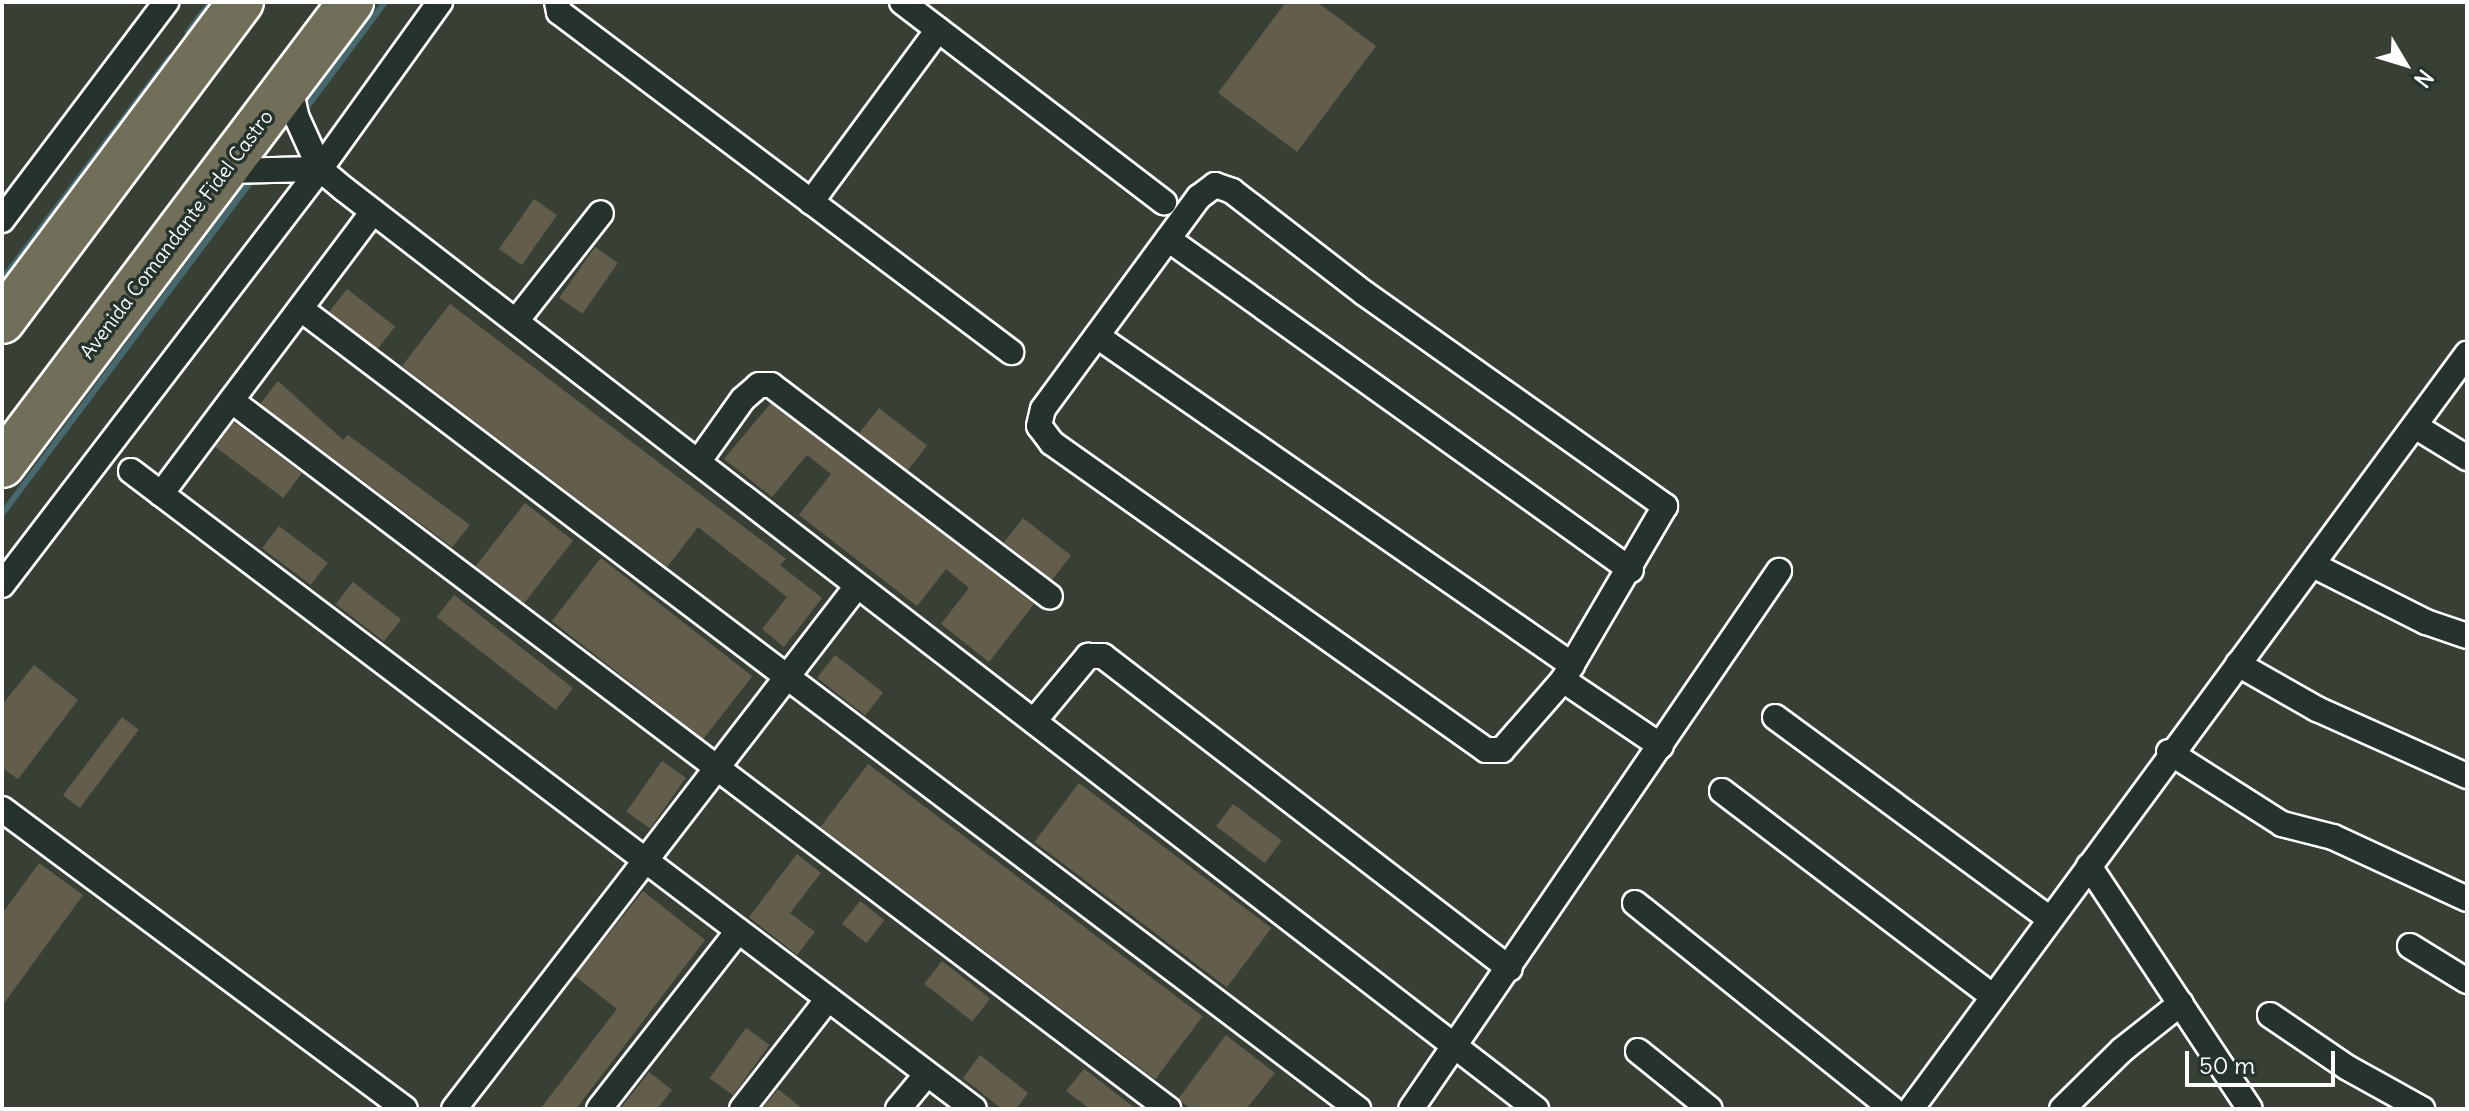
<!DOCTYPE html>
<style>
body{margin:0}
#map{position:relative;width:2469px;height:1111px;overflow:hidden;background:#384036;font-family:Delius,sans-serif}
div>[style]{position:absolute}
.stream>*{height:6px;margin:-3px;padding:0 3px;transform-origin:3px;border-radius:3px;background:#47696d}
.building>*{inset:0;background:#635e4c;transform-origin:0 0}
.roads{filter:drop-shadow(2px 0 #fff) drop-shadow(-2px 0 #fff) drop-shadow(0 2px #fff) drop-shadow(0 -2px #fff)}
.street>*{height:24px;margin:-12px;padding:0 12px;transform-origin:12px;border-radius:12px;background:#26332d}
.highway>*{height:44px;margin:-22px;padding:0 22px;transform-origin:22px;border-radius:22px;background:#716e59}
span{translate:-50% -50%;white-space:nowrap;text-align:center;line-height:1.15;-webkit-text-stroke:7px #26332d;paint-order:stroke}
.street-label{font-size:20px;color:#fff}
.frame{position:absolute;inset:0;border:4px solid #fff;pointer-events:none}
.north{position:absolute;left:2365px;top:24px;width:80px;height:80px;-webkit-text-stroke:6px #26332d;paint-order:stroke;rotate:128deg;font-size:22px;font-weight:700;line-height:32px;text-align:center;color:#fff}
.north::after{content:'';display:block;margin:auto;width:28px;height:36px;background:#fff;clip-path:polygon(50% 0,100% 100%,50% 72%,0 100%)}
.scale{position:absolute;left:2185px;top:1051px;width:150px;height:36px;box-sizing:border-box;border:4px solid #fff;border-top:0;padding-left:10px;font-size:24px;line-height:28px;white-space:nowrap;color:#fff;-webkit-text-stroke:6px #26332d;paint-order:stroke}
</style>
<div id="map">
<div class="stream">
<div style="left:188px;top:32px;width:38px;rotate:-53deg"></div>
<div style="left:307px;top:107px;width:131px;rotate:-53.4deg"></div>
<div style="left:2px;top:280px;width:278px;rotate:-53deg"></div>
<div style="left:2px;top:514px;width:411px;rotate:-53.2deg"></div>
</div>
<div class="building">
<div style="clip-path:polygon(1286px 2px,1317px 2px,1376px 46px,1297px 152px,1218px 93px)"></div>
<div style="left:534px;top:199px;width:28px;height:61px;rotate:35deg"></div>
<div style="left:595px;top:247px;width:28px;height:62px;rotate:35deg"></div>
<div style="left:347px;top:289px;width:61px;height:29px;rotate:38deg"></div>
<div style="clip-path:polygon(450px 304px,786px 559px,780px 565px,822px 598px,784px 647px,762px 629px,787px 597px,698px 527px,667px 567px,402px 366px)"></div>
<div style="clip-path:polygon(278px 381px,343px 440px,348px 435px,470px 525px,452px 547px,260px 404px)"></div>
<div style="clip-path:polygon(771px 403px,1034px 604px,989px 662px,941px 624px,969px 588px,946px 569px,917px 606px,799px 515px,831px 474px,807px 455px,772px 497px,724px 459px)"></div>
<div style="left:879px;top:408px;width:61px;height:32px;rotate:38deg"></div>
<div style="left:234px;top:422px;width:85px;height:31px;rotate:37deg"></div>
<div style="left:525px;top:503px;width:61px;height:80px;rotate:38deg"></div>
<div style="left:1023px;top:518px;width:61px;height:31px;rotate:38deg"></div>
<div style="left:279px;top:526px;width:61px;height:28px;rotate:37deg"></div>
<div style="left:601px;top:558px;width:192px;height:80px;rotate:38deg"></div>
<div style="left:353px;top:582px;width:61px;height:28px;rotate:38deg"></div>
<div style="left:454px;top:595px;width:151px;height:28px;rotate:38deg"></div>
<div style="left:835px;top:655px;width:61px;height:29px;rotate:38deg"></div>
<div style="clip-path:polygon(34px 665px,78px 700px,18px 779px,2px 768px,2px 705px)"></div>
<div style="left:122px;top:717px;width:21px;height:98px;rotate:37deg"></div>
<div style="left:662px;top:761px;width:29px;height:62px;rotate:35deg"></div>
<div style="left:868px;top:764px;width:419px;height:79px;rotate:37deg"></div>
<div style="left:1079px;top:783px;width:241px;height:74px;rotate:37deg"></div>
<div style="left:1233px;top:804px;width:61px;height:28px;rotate:37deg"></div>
<div style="clip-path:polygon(797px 854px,821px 873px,790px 913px,815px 932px,797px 955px,749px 917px)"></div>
<div style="clip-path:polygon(39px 863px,83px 895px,2px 1006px,2px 914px)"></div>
<div style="clip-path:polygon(643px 891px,705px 940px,576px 1109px,540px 1109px,617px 1009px,575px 976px)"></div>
<div style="left:860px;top:901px;width:31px;height:29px;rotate:38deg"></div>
<div style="left:942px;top:961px;width:61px;height:29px;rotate:38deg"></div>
<div style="left:746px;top:1028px;width:29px;height:62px;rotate:36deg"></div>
<div style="clip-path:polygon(1226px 1035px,1275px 1073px,1246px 1109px,1191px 1109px,1178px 1099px)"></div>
<div style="clip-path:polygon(980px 1055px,1028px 1093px,1016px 1109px,1002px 1109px,963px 1078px)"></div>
<div style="clip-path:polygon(1084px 1069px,1104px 1084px,1136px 1109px,1090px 1109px,1066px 1091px)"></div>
<div style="clip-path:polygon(649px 1072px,672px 1090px,657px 1109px,620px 1109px)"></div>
<div style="clip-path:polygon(778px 1089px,803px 1109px,762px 1109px)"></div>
</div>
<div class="roads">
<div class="street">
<div style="left:557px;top:2px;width:10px;rotate:79deg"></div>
<div style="left:559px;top:12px;width:566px;rotate:36.95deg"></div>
<div style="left:902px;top:2px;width:330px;rotate:37.4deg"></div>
<div style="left:289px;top:84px;width:35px;rotate:77deg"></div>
<div style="left:297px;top:118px;width:56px;rotate:65.7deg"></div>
<div style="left:320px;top:169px;width:31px;rotate:40deg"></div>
<div style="left:344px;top:189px;width:1506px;rotate:37.66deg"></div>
<div style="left:224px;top:171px;width:96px;rotate:-1.2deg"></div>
<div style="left:811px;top:202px;width:214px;rotate:-53.6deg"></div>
<div style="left:2px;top:220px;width:273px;rotate:-53deg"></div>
<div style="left:1168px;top:239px;width:569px;rotate:35.56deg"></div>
<div style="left:301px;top:309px;width:1326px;rotate:37.12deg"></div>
<div style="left:516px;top:321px;width:137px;rotate:-51.8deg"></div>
<div style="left:1097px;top:336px;width:578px;rotate:34.71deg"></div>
<div style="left:232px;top:401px;width:1174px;rotate:37.1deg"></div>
<div style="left:2415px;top:426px;width:61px;rotate:31.6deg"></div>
<div style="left:698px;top:462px;width:77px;rotate:-54.5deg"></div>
<div style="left:743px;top:399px;width:21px;rotate:-41deg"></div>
<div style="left:759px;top:385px;width:12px"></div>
<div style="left:771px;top:385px;width:350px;rotate:37.2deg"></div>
<div style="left:131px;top:471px;width:1057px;rotate:37.12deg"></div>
<div style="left:161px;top:494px;width:353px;rotate:-53.1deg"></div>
<div style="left:2313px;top:565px;width:127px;rotate:26.8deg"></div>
<div style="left:2426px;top:622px;width:43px;rotate:18.9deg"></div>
<div style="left:2px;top:585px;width:524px;rotate:-52.6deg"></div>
<div style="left:320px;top:169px;width:206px;rotate:-54.3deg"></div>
<div style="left:2238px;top:664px;width:91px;rotate:29.7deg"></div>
<div style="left:2317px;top:709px;width:164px;rotate:24.1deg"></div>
<div style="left:1563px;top:680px;width:93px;rotate:131.1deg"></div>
<div style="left:1502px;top:750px;width:16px;rotate:180deg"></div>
<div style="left:1486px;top:750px;width:532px;rotate:-144.73deg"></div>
<div style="left:1052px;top:443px;width:21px;rotate:-127deg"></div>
<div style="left:1039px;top:426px;width:17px;rotate:-77deg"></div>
<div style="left:1043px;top:409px;width:263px;rotate:-53.7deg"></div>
<div style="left:1199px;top:197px;width:20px;rotate:-37deg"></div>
<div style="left:1215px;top:185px;width:18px;rotate:19deg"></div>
<div style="left:1232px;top:191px;width:167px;rotate:37.7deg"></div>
<div style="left:1364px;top:293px;width:369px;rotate:35.3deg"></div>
<div style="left:1665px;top:506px;width:202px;rotate:120.4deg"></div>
<div style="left:1563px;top:680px;width:118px;rotate:34deg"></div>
<div style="left:1775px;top:717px;width:341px;rotate:36.3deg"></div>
<div style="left:1034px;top:721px;width:85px;rotate:-50.3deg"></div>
<div style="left:1088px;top:656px;width:15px"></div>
<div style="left:1103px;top:656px;width:513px;rotate:37.56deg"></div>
<div style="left:2169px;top:752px;width:134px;rotate:32.5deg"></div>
<div style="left:2282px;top:824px;width:53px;rotate:14.3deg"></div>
<div style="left:2333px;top:837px;width:148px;rotate:24.8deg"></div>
<div style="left:1722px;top:791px;width:340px;rotate:37.2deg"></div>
<div style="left:2px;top:809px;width:502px;rotate:36.66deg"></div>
<div style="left:2089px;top:866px;width:291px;rotate:56.5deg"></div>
<div style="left:1635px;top:903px;width:329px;rotate:38.7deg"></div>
<div style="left:2410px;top:946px;width:67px;rotate:31.6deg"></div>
<div style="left:2270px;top:1015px;width:94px;rotate:34.2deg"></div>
<div style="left:2348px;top:1068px;width:85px;rotate:29deg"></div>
<div style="left:1638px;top:1051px;width:92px;rotate:38.9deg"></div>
<div style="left:454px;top:1109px;width:660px;rotate:-52.38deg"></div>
<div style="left:599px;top:1109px;width:226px;rotate:-52deg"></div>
<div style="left:742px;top:1109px;width:140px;rotate:-52deg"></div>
<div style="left:898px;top:1109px;width:45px;rotate:-50.4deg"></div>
<div style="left:1411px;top:1109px;width:652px;rotate:-55.63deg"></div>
<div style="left:1911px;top:1109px;width:938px;rotate:-53.63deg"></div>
<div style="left:2062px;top:1109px;width:84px;rotate:-44.5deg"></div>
<div style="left:2122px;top:1050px;width:75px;rotate:-38.5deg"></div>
</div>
<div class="highway">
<div style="left:2px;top:321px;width:399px;rotate:-53.2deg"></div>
<div style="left:2px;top:465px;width:580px;rotate:-52.99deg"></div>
</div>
</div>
<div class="street-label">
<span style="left:176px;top:234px;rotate:-53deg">Avenida Comandante Fidel Castro</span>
</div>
<div class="frame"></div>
<div class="north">N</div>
<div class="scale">50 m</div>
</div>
